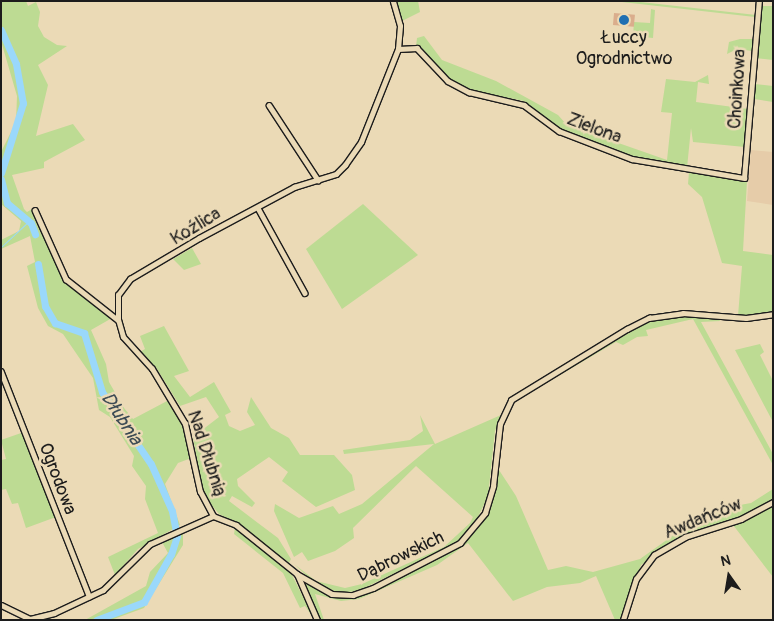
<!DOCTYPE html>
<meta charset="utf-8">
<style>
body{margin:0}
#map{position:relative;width:774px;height:621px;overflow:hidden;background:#ebdab6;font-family:Pangolin,sans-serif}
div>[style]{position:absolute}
.built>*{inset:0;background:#e6cca9}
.green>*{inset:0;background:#bddb93}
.stream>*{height:1px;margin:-0.5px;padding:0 0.5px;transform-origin:0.5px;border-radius:0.5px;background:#9ad8fb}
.river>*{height:7px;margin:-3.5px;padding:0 3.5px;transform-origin:3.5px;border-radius:3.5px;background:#9ad8fb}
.building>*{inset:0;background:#daad8c;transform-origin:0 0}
.roads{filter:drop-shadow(1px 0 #1c1c1c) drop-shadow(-1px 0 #1c1c1c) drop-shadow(0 1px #1c1c1c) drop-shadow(0 -1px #1c1c1c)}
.minor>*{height:4.5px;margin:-2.25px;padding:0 2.25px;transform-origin:2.25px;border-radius:2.25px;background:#ebdab6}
.tertiary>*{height:5px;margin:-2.5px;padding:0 2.5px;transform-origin:2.5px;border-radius:2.5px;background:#ebdab6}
.dots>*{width:14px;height:14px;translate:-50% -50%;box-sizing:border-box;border:2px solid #ebdab6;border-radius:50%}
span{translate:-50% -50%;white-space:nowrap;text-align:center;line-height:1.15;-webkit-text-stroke:5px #ebdab6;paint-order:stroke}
.poi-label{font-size:18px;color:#1c1c1c}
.street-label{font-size:18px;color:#1c1c1c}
.water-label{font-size:19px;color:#3c4b54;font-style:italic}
.frame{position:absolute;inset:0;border:2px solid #1c1c1c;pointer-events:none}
.north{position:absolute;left:704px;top:551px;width:50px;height:50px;-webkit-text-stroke:4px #ebdab6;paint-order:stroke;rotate:347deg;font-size:14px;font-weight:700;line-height:20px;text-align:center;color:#1c1c1c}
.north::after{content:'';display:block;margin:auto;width:18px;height:22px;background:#1c1c1c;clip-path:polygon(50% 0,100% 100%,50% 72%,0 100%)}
</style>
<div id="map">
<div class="built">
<div style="clip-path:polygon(751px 150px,773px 152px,773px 205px,747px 201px)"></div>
</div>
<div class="green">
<div style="clip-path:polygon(2px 1px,26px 1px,28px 6px,36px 2px,40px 12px,38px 26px,44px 37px,57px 45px,67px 46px,38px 65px,48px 85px,36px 136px,73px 124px,85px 140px,44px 162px,44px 168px,12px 175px,24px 209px,27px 212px,32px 209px,65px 280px,112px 318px,91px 330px,106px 364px,109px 382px,124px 408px,133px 419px,169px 400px,182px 422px,194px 457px,178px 463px,165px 484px,180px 525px,138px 549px,115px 575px,108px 557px,158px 533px,145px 499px,146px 486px,132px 466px,134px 456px,110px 417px,99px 410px,93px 378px,63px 334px,48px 326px,38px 308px,27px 266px,35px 262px,30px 236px,1px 249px,1px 240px,19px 231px,21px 221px,1px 204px,1px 152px,16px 122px,17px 96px,1px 41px)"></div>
<div style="clip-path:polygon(395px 1px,418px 1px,420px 12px,402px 21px)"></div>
<div style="clip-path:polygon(613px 1px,632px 1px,756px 15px,755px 17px)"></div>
<div style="clip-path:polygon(759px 6px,773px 6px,773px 60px,755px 58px)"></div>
<div style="clip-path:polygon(651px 9px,655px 10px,653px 38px,633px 36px,634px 22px,650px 23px)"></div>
<div style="clip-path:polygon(424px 36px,442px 60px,496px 81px,558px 115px,567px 125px,667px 160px,672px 113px,661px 112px,666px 79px,695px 82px,708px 75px,709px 84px,698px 82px,696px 102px,748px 109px,745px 147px,693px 142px,691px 128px,687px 168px,643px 161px,559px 130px,524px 101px,473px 91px,450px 81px,416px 47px,417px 38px)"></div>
<div style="clip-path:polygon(740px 39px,754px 39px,752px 51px,737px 49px,727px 54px,729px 42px)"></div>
<div style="clip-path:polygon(755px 84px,773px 86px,773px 102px,754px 99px)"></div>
<div style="clip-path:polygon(689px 172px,747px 181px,743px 251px,773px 255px,773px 312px,738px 316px,742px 266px,722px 263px,702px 197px,688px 184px)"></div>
<div style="clip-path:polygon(363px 204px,418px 255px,342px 309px,306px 249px)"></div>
<div style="clip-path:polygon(192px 248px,201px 264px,184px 270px,173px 259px)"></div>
<div style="clip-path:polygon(696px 315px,719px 318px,720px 321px,701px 322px,773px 454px,773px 465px,693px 319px,646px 330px,648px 336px,637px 337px,623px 345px,616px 342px,512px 403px,652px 319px)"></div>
<div style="clip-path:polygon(164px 326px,189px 371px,174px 376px,190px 397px,214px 382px,231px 412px,225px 415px,229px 426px,240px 431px,255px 425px,247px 412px,251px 397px,271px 428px,289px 438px,300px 455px,334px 455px,352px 475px,355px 490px,316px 507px,282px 481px,288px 472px,269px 457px,237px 479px,238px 486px,255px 503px,252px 507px,232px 496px,229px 501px,278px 538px,291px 559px,289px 563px,235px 522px,219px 514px,209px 502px,201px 487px,193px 437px,219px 417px,206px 397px,180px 406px,157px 369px,138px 353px,145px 349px,140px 336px)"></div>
<div style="clip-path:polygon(760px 344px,764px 352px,760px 355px,773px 381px,773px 422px,735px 350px)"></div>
<div style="clip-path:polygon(420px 415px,435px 444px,501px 415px,495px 431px,488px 496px,477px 519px,458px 542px,358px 591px,338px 593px,309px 578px,294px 564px,316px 581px,345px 588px,362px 584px,444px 547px,470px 523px,473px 517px,416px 466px,353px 528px,354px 538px,335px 551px,308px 561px,302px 552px,294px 557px,274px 511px,275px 504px,299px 518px,333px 506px,339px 514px,362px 504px,434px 444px,344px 454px,343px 450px,410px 440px,423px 431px)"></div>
<div style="clip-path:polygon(24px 432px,56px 517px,26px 528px,18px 503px,12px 504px,6px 489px,1px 490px,1px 460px,6px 459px,1px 440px)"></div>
<div style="clip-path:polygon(497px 467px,516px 496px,548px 570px,566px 566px,593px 572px,640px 559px,675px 534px,676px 526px,683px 531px,723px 508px,751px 503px,773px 489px,773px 577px,730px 521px,726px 522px,664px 547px,641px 565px,622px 620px,615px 620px,596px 576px,580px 583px,547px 587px,513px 601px,468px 543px,437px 565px,359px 599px,341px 601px,315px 594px,324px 620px,319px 620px,302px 580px,332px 596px,353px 597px,442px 557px,466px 540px,488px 512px)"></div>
<div style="clip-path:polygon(235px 528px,290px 571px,314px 619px,305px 606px,300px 608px,283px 573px,234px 534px)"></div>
<div style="clip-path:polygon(183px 532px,183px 545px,144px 608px,111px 620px,85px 620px,146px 586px,150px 572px,168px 553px,162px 542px)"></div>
</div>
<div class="stream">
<div style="left:1px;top:247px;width:38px;rotate:-43deg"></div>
</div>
<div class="river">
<div style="left:1px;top:30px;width:37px;rotate:66deg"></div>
<div style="left:16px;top:64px;width:40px;rotate:80deg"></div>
<div style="left:23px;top:103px;width:73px;rotate:107.4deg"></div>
<div style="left:1px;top:179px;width:25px;rotate:76deg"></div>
<div style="left:7px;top:203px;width:31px;rotate:40deg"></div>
<div style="left:31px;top:223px;width:12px;rotate:70deg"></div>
<div style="left:38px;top:264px;width:43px;rotate:80.5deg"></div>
<div style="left:45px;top:306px;width:20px;rotate:60deg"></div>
<div style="left:55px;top:323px;width:31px;rotate:19deg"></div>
<div style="left:84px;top:333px;width:62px;rotate:73deg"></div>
<div style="left:102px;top:392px;width:87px;rotate:55.8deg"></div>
<div style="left:151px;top:464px;width:51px;rotate:65.9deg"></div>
<div style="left:172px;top:511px;width:25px;rotate:79deg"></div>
<div style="left:177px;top:536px;width:19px;rotate:108deg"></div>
<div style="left:171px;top:554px;width:55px;rotate:119.4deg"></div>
<div style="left:144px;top:602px;width:51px;rotate:159.4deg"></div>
</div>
<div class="building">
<div style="left:614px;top:13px;width:21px;height:12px;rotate:5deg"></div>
</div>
<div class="roads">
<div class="minor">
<div style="left:398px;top:49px;width:19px;rotate:-3deg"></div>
<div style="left:417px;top:48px;width:45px;rotate:46.8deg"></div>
<div style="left:448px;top:81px;width:24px;rotate:28deg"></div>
<div style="left:469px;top:92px;width:57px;rotate:13.3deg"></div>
<div style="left:524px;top:105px;width:44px;rotate:36.6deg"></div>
<div style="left:559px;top:131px;width:78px;rotate:21deg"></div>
<div style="left:632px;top:159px;width:114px;rotate:9.6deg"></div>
<div style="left:744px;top:178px;width:178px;rotate:-85.2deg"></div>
<div style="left:269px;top:105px;width:90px;rotate:56.8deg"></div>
<div style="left:258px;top:208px;width:97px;rotate:61.1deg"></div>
<div style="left:35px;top:210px;width:76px;rotate:65.8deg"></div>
<div style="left:66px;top:279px;width:66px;rotate:38.3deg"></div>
<div style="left:1px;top:371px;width:242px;rotate:68.6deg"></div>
<div style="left:213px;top:516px;width:27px;rotate:-118deg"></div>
<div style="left:200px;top:492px;width:70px;rotate:-102.4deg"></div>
<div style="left:185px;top:424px;width:64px;rotate:-121deg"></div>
<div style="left:152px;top:369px;width:43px;rotate:-132.2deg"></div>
<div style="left:123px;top:337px;width:18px;rotate:-106deg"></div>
<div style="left:118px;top:320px;width:25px;rotate:-90deg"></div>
<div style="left:118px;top:295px;width:20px;rotate:-53deg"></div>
<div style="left:130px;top:279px;width:80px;rotate:-30.7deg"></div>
<div style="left:199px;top:238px;width:108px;rotate:-28.2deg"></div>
<div style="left:294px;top:187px;width:44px;rotate:-17.2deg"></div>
<div style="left:336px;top:174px;width:13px;rotate:-45deg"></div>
<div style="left:345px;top:165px;width:28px;rotate:-55deg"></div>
<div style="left:361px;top:142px;width:100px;rotate:-68.3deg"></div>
<div style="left:398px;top:49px;width:23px;rotate:-85deg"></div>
<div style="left:400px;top:26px;width:26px;rotate:-106deg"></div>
<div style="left:297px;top:574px;width:40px;rotate:29.7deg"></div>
<div style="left:332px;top:594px;width:21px;rotate:3deg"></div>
<div style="left:353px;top:595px;width:21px;rotate:-19deg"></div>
<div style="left:373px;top:588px;width:98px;rotate:-27.3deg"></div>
<div style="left:460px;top:543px;width:39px;rotate:-50deg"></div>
<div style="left:485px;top:513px;width:28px;rotate:-73deg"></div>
<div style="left:493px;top:486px;width:62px;rotate:-83.6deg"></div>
<div style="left:500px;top:424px;width:26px;rotate:-65deg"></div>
<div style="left:511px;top:400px;width:136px;rotate:-31.5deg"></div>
<div style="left:627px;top:329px;width:25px;rotate:-27deg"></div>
<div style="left:649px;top:318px;width:34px;rotate:-8deg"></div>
<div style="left:683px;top:313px;width:63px;rotate:4.5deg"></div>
<div style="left:746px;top:318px;width:27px;rotate:-8deg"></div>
<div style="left:623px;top:620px;width:43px;rotate:-72.4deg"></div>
<div style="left:636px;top:579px;width:30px;rotate:-53deg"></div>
<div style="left:654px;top:555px;width:36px;rotate:-30deg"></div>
<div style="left:685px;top:537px;width:59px;rotate:-17.8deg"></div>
<div style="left:741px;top:519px;width:36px;rotate:-28deg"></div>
</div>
<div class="tertiary">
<div style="left:1px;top:605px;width:32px;rotate:26deg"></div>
<div style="left:30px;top:619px;width:25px;rotate:-14deg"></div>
<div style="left:54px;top:613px;width:54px;rotate:-25.1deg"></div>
<div style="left:103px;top:590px;width:66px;rotate:-44.4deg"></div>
<div style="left:150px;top:544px;width:69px;rotate:-24deg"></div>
<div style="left:213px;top:516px;width:25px;rotate:21deg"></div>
<div style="left:236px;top:525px;width:78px;rotate:38.8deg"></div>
<div style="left:297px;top:574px;width:50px;rotate:66.5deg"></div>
</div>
</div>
<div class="dots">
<div style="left:624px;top:20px;background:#1f6fb2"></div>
</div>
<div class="poi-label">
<span style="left:624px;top:49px">Łuccy<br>Ogrodnictwo</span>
</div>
<div class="street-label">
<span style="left:738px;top:89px;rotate:-86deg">Choinkowa</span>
<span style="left:594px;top:129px;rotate:21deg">Zielona</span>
<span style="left:196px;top:227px;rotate:-31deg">Koźlica</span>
<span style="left:206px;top:454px;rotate:72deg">Nad Dłubnią</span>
<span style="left:57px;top:479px;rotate:69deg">Ogrodowa</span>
<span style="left:703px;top:519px;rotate:-22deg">Awdańców</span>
<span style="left:401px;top:557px;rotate:-26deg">Dąbrowskich</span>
</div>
<div class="water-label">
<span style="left:121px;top:419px;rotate:57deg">Dłubnia</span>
</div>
<div class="frame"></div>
<div class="north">N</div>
</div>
